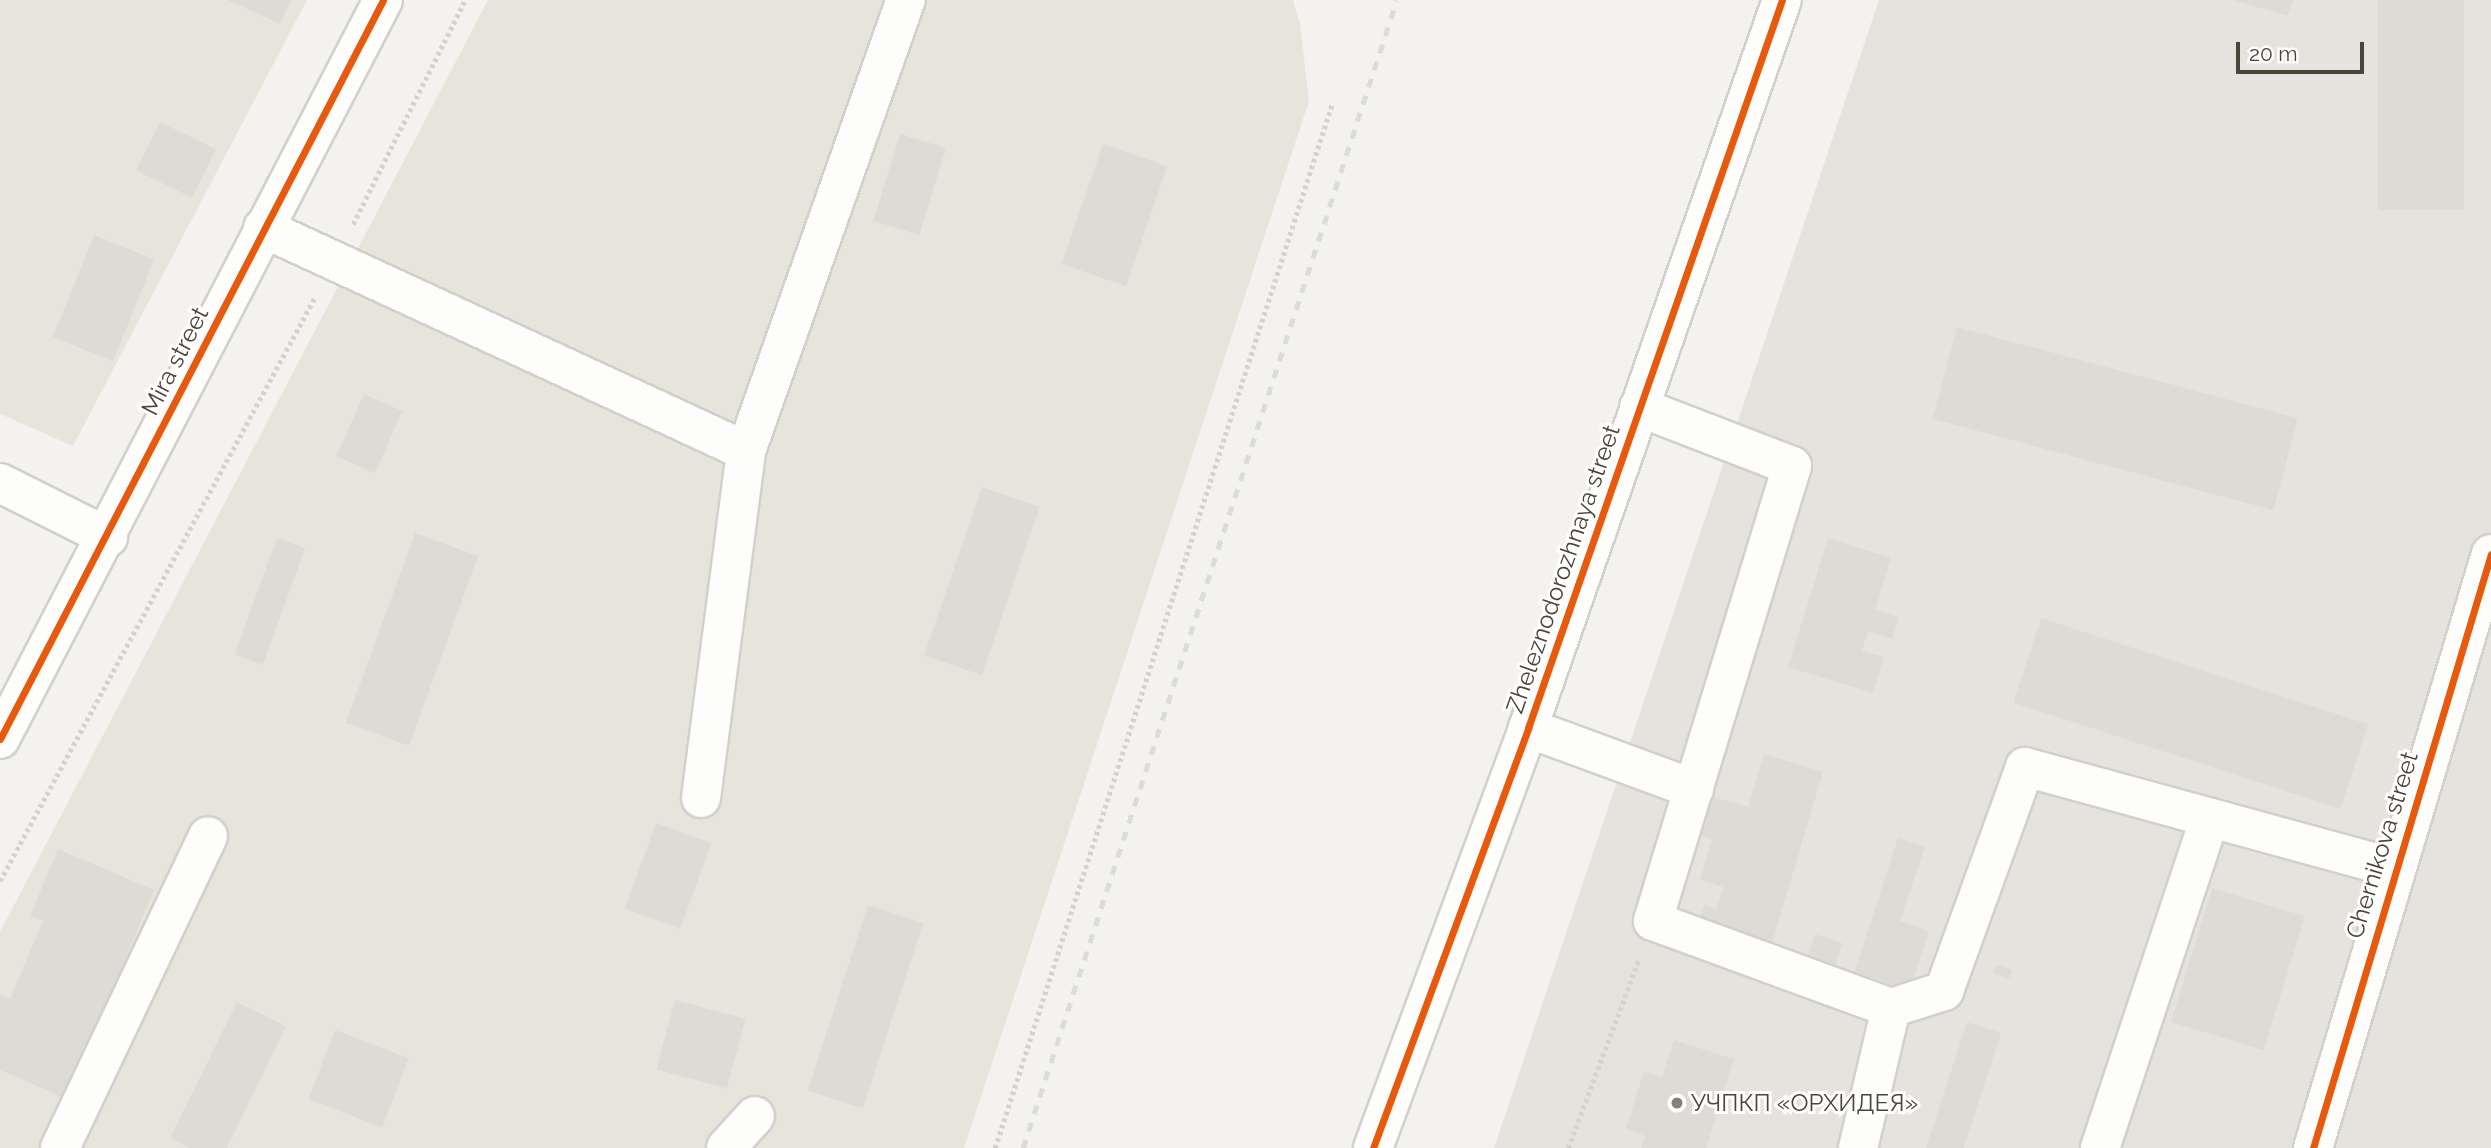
<!DOCTYPE html>
<meta charset="utf-8">
<style>
body{margin:0}
#map{position:relative;width:2491px;height:1148px;overflow:hidden;background:#f4f2ee;font-family:Raleway,sans-serif}
div>[style]{position:absolute}
.residential>*{inset:0;background:#e7e4dc}
.industrial>*{inset:0;background:#e6e2de}
.building>*{inset:0;background:#dedbd6;transform-origin:0 0}
.path>*{height:4.5px;margin-top:-2.25px;transform-origin:0;background:repeating-linear-gradient(90deg,#d3d2cc 0 3.5px,transparent 0 7px)}
.roads{filter:drop-shadow(2px 0 #d2d0cb) drop-shadow(-2px 0 #d2d0cb) drop-shadow(0 2px #d2d0cb) drop-shadow(0 -2px #d2d0cb)}
.minor>*{height:38px;margin:-19px;padding:0 19px;transform-origin:19px;border-radius:19px;background:#fdfdfc}
.rail>*{height:5px;margin-top:-2.5px;transform-origin:0;background:repeating-linear-gradient(90deg,#dbdbda 0 9px,transparent 0 18px)}
.cycleway>*{height:7px;margin:-3.5px;padding:0 3.5px;transform-origin:3.5px;border-radius:3.5px;background:#e8590c}
.dots>*{width:19px;height:19px;translate:-50% -50%;box-sizing:border-box;border:4px solid #fff;border-radius:50%}
span{translate:-50% -50%;white-space:nowrap;text-align:center;line-height:1.15;-webkit-text-stroke:6px #fff;paint-order:stroke}
.street-label{font-size:24px;color:#4b4439}
.poi-label{font-size:24px;color:#4b4439}
.left{translate:0 -50%;text-align:left}
.scale{position:absolute;left:2236px;top:42px;width:128px;height:32px;box-sizing:border-box;border:4px solid #4b4439;border-top:0;padding-left:9px;font-size:21px;line-height:24px;white-space:nowrap;color:#4b4439;-webkit-text-stroke:5px #fff;paint-order:stroke}
</style>
<div id="map">
<div class="residential">
<div style="clip-path:polygon(0 0,307px 0,73px 446px,0 414px)"></div>
<div style="clip-path:polygon(488px 0,1293px 0,1300px 24px,1309px 101px,964px 1148px,0 1148px,0 932px)"></div>
</div>
<div class="industrial">
<div style="clip-path:polygon(1879px 0,2491px 0,2491px 1148px,1494px 1148px)"></div>
</div>
<div class="building">
<div style="clip-path:polygon(228px 0,291px 0,280px 24px)"></div>
<div style="clip-path:polygon(2233px 0,2293px 0,2288px 16px)"></div>
<div style="left:2378px;top:0;width:86px;height:210px"></div>
<div style="left:160px;top:122px;width:62px;height:54px;rotate:26deg"></div>
<div style="left:900px;top:134px;width:48px;height:91px;rotate:17deg"></div>
<div style="left:1103px;top:144px;width:68px;height:127px;rotate:19deg"></div>
<div style="left:94px;top:235px;width:65px;height:110px;rotate:22deg"></div>
<div style="left:1957px;top:327px;width:353px;height:95px;rotate:15deg"></div>
<div style="left:364px;top:394px;width:42px;height:68px;rotate:24deg"></div>
<div style="left:982px;top:487px;width:61px;height:178px;rotate:19deg"></div>
<div style="left:415px;top:533px;width:67px;height:202px;rotate:20deg"></div>
<div style="left:277px;top:538px;width:30px;height:124px;rotate:20deg"></div>
<div style="clip-path:polygon(1828px 538px,1891px 558px,1875px 610px,1899px 617px,1892px 639px,1868px 631px,1862px 651px,1884px 657px,1873px 693px,1788px 667px)"></div>
<div style="left:2041px;top:618px;width:344px;height:89px;rotate:18deg"></div>
<div style="clip-path:polygon(1764px 754px,1823px 772px,1768px 957px,1695px 935px,1704px 905px,1716px 909px,1723px 887px,1700px 880px,1712px 839px,1693px 833px,1704px 794px,1748px 807px)"></div>
<div style="left:656px;top:823px;width:59px;height:91px;rotate:20deg"></div>
<div style="clip-path:polygon(1898px 838px,1925px 847px,1900px 921px,1929px 931px,1910px 990px,1874px 978px,1869px 993px,1850px 986px)"></div>
<div style="clip-path:polygon(58px 849px,154px 890px,67px 1099px,0 1070px,0 995px,10px 999px,43px 921px,30px 916px)"></div>
<div style="left:2212px;top:888px;width:97px;height:140px;rotate:17deg"></div>
<div style="left:868px;top:905px;width:58px;height:195px;rotate:18deg"></div>
<div style="left:1815px;top:934px;width:29px;height:39px;rotate:18deg"></div>
<div style="left:1996px;top:965px;width:17px;height:9px;rotate:17deg"></div>
<div style="left:675px;top:1000px;width:73px;height:72px;rotate:15deg"></div>
<div style="clip-path:polygon(237px 1002px,286px 1026px,227px 1148px,189px 1148px,170px 1138px)"></div>
<div style="left:1967px;top:1022px;width:36px;height:133px;rotate:18deg"></div>
<div style="left:335px;top:1030px;width:79px;height:74px;rotate:21deg"></div>
<div style="clip-path:polygon(1674px 1040px,1734px 1059px,1706px 1148px,1641px 1148px,1645px 1136px,1626px 1129px,1644px 1071px,1662px 1077px)"></div>
</div>
<div class="path">
<div style="left:353px;top:224px;width:250px;rotate:-63.4deg"></div>
<div style="left:0;top:881px;width:664px;rotate:-61.66deg"></div>
<div style="left:995px;top:1148px;width:1097px;rotate:-72.11deg"></div>
<div style="left:1568px;top:1148px;width:202px;rotate:-69.4deg"></div>
</div>
<div class="roads">
<div class="minor">
<div style="left:263px;top:228px;width:532px;rotate:24.78deg"></div>
<div style="left:746px;top:451px;width:479px;rotate:-70.5deg"></div>
<div style="left:1639px;top:407px;width:164px;rotate:21.1deg"></div>
<div style="left:1792px;top:466px;width:476px;rotate:107deg"></div>
<div style="left:1653px;top:921px;width:253px;rotate:20.1deg"></div>
<div style="left:1891px;top:1008px;width:56px;rotate:-17.8deg"></div>
<div style="left:1944px;top:991px;width:238px;rotate:-70.1deg"></div>
<div style="left:2025px;top:767px;width:383px;rotate:15.3deg"></div>
<div style="left:0;top:483px;width:121px;rotate:26.6deg"></div>
<div style="left:1528px;top:728px;width:177px;rotate:20.2deg"></div>
<div style="left:0;top:739px;width:832px;rotate:-62.6deg"></div>
<div style="left:701px;top:798px;width:350px;rotate:-82.6deg"></div>
<div style="left:60px;top:1148px;width:345px;rotate:-64.6deg"></div>
<div style="left:726px;top:1148px;width:43px;rotate:-47.8deg"></div>
<div style="left:1373px;top:1148px;width:448px;rotate:-69.7deg"></div>
<div style="left:1528px;top:728px;width:771px;rotate:-70.77deg"></div>
<div style="left:1858px;top:1148px;width:144px;rotate:-76.7deg"></div>
<div style="left:2100px;top:1148px;width:348px;rotate:-71.6deg"></div>
<div style="left:2313px;top:1148px;width:620px;rotate:-73.32deg"></div>
</div>
</div>
<div class="rail">
<div style="left:1023px;top:1148px;width:1207px;rotate:-71.96deg"></div>
</div>
<div class="cycleway">
<div style="left:0;top:739px;width:832px;rotate:-62.6deg"></div>
<div style="left:1373px;top:1148px;width:448px;rotate:-69.7deg"></div>
<div style="left:1528px;top:728px;width:771px;rotate:-70.77deg"></div>
<div style="left:2313px;top:1148px;width:620px;rotate:-73.32deg"></div>
</div>
<div class="dots">
<div style="left:1677px;top:1103px;background:#868178"></div>
</div>
<div class="street-label">
<span style="left:175px;top:361px;rotate:-63deg">Mira street</span>
<span style="left:1563px;top:569px;rotate:-71deg">Zheleznodorozhnaya street</span>
<span style="left:2382px;top:845px;rotate:-73deg">Chernikova street</span>
</div>
<div class="poi-label">
<span class="left" style="left:1691px;top:1103px">УЧПКП «ОРХИДЕЯ»</span>
</div>
<div class="scale">20 m</div>
</div>
